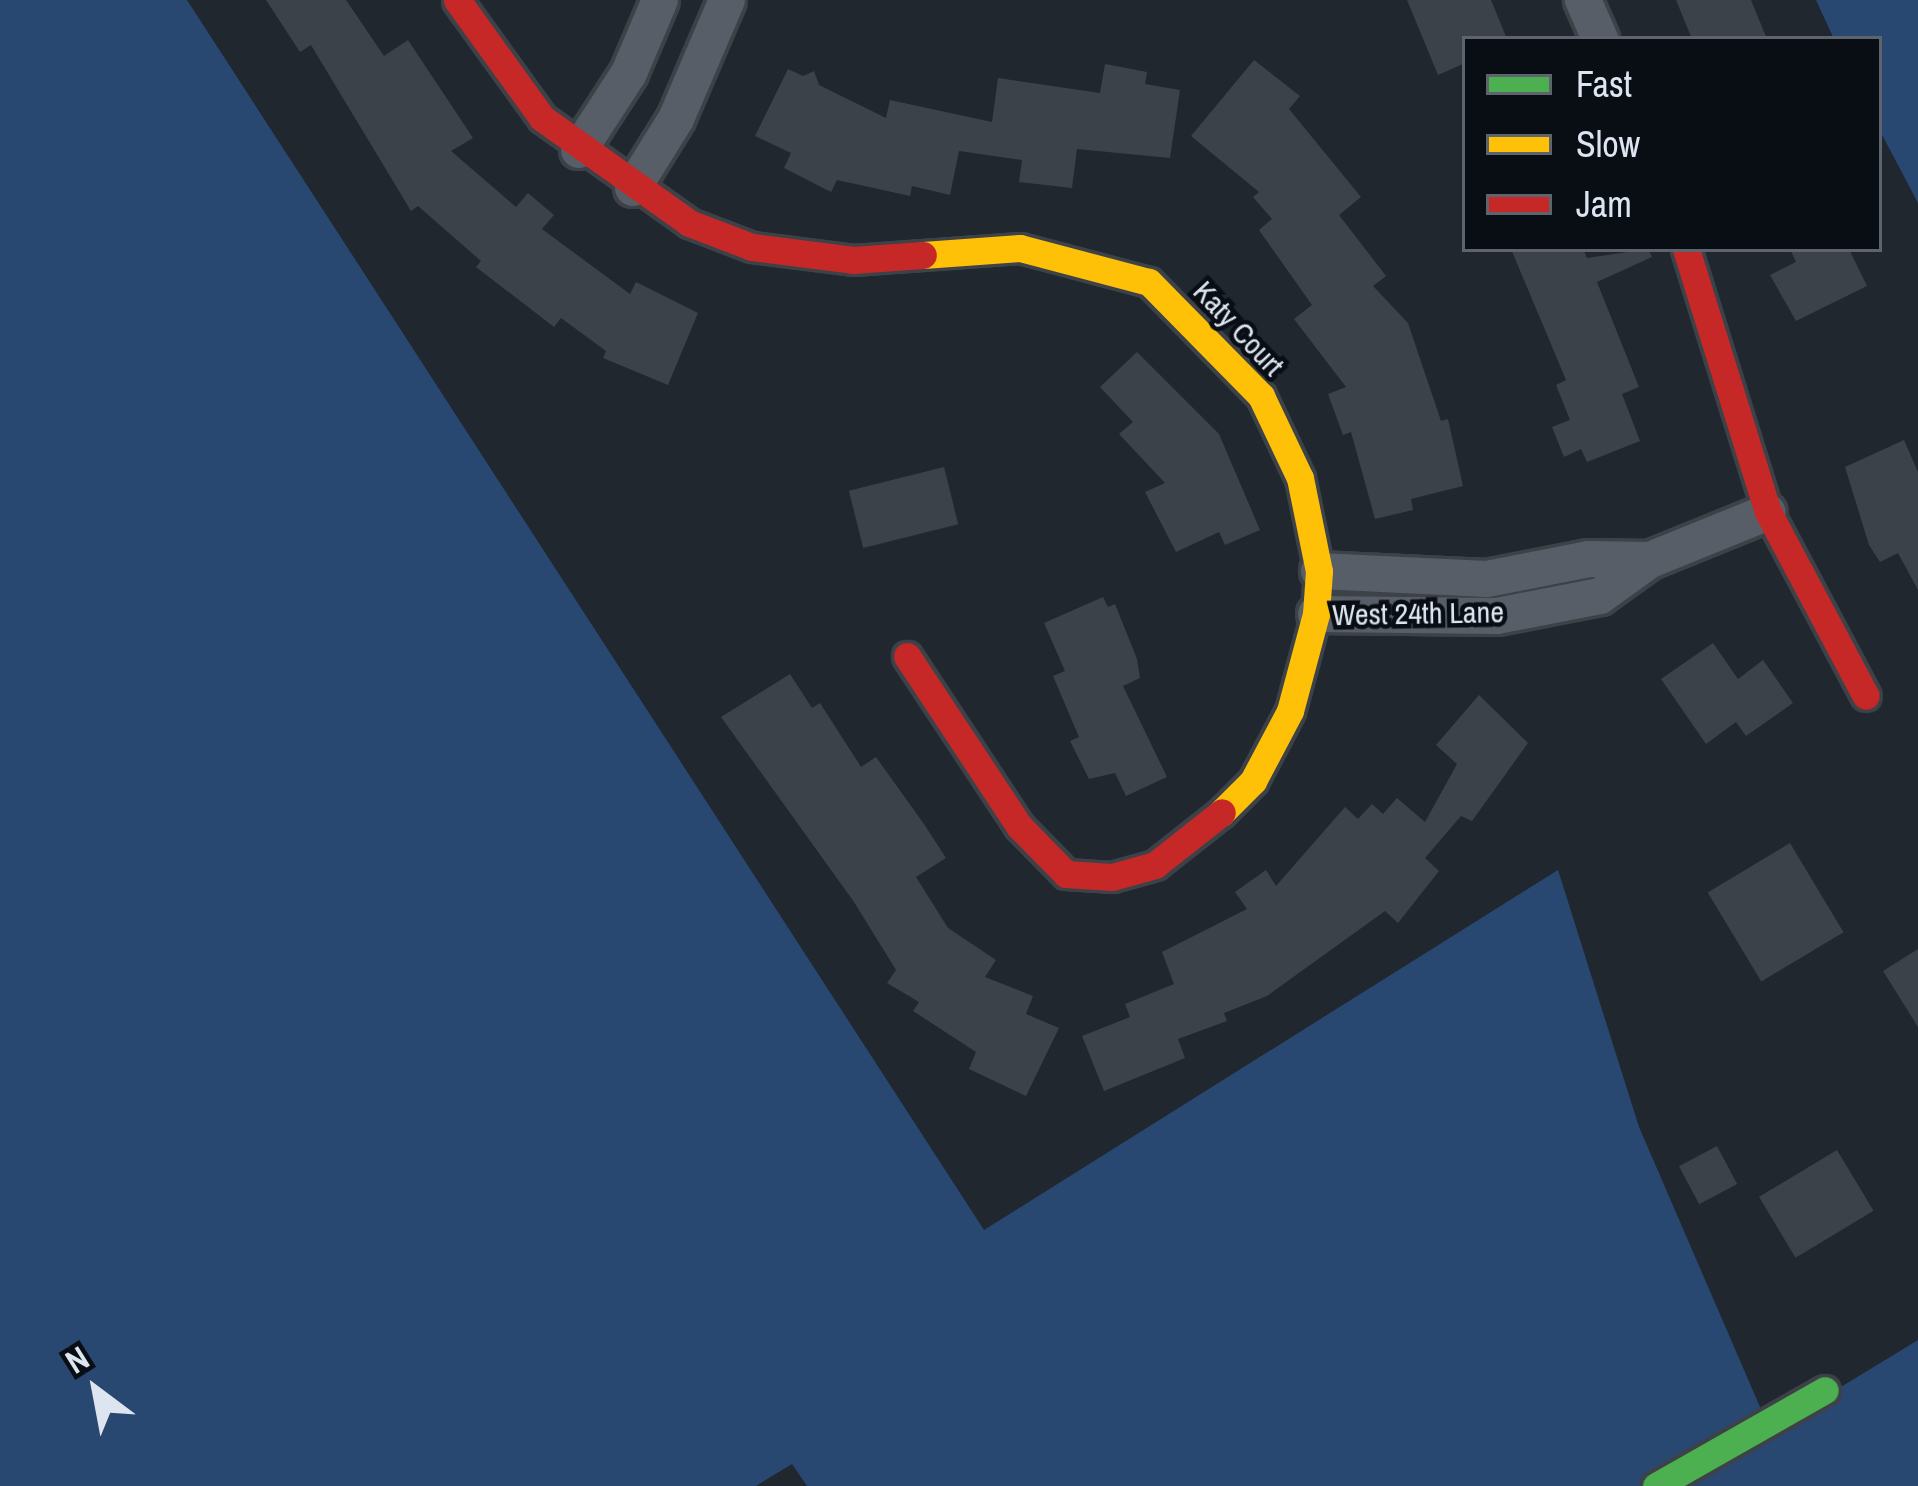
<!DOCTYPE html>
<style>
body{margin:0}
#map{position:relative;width:1918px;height:1486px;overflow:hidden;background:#20272f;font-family:"Archivo Narrow",sans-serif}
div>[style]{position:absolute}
.green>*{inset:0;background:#284872}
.building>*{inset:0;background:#3c4249;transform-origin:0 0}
.roads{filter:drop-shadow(3px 0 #3c4248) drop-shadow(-3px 0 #3c4248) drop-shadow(0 3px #3c4248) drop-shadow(0 -3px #3c4248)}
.street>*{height:36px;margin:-18px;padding:0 18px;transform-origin:18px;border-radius:18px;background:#585e67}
.fast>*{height:27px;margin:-13.5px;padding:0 13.5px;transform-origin:13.5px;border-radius:13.5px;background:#4caf50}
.slow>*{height:27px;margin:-13.5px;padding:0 13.5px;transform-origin:13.5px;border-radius:13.5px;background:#ffc107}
.jam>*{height:27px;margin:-13.5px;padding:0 13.5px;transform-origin:13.5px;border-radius:13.5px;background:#c62828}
span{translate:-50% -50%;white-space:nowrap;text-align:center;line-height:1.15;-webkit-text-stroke:9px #090e15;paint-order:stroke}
.street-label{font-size:30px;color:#dde5f0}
.legend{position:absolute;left:1462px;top:36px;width:420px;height:216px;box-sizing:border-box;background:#090e15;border:3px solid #5e646d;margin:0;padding:15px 21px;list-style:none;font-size:36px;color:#dde5f0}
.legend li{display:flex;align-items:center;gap:24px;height:60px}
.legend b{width:60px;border:3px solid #5e646d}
.north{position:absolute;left:36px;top:1330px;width:120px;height:120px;-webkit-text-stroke:9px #090e15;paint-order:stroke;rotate:328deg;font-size:33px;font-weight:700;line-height:48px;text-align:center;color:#dde5f0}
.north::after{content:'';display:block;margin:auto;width:42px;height:54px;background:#dde5f0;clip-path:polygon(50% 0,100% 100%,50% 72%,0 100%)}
</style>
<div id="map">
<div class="green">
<div style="clip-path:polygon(0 0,187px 0,984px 1230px,1558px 870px,1639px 1127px,1770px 1430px,1918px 1340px,1918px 1486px,807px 1486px,792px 1464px,756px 1486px,0 1486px)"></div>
<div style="clip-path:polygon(1816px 0,1918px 0,1918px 203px,1879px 129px,1879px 39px,1834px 39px)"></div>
</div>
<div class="building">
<div style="clip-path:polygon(266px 0,346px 0,384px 56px,408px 40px,473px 138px,451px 151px,516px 207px,528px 193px,554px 215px,542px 229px,630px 294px,636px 282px,698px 313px,668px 385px,603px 358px,606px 351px,561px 318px,554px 327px,476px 267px,481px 261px,418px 206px,411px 211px,311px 45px,300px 52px)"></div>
<div style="clip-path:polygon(1407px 0,1491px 0,1507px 39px,1465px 39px,1465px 63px,1438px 75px)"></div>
<div style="clip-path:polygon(1676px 0,1751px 0,1767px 39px,1692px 39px)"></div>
<div style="clip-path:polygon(1254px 60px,1300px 96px,1289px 109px,1361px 197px,1339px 215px,1386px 276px,1373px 286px,1408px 323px,1441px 421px,1448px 419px,1463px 486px,1411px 499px,1413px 510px,1375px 519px,1351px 432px,1343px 435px,1328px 394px,1346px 387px,1294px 319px,1312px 305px,1259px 230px,1272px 219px,1253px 197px,1259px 192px,1191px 136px)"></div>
<div style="clip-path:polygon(1105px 64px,1147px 72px,1145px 84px,1180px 90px,1170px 158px,1077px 149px,1072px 188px,1019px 182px,1022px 160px,959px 151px,950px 195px,912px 186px,910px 196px,837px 180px,831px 192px,784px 168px,791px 153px,755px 136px,788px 69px,803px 76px,814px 71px,819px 85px,886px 118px,890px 100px,992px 122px,998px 78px,1100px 93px)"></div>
<div style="clip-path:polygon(1511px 249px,1583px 249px,1587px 258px,1648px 249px,1652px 257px,1597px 282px,1639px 387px,1622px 394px,1640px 441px,1587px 462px,1581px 449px,1564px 457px,1552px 427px,1570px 420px,1556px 385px,1566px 380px)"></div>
<div style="clip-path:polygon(1790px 249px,1849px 249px,1867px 286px,1796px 321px,1770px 275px,1796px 262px)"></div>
<div style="clip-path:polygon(1137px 352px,1219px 434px,1260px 530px,1225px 545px,1219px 532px,1176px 552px,1145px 492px,1165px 483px,1119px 434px,1133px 422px,1100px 387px)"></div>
<div style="clip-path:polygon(1904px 440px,1918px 472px,1918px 590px,1898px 553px,1880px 562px,1869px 545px,1845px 467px)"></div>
<div style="left:944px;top:467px;width:59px;height:98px;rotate:76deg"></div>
<div style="clip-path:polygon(1103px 597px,1108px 607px,1115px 604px,1137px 659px,1140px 678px,1123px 686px,1167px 777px,1126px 796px,1115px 773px,1089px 779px,1070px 741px,1079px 737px,1053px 676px,1065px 671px,1044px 623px)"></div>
<div style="clip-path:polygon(1713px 643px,1738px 679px,1763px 660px,1793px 703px,1746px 736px,1736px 722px,1706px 744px,1661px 679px)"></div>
<div style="clip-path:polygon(790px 674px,812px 708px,820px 703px,861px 767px,876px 757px,924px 824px,946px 858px,916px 877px,948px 928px,996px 960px,985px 977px,1033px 996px,1026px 1014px,1059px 1028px,1026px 1096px,969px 1069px,976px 1052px,913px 1011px,919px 1002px,887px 983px,896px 970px,854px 902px,721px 717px)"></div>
<div style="clip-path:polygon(1479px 695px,1528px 743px,1472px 821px,1461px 816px,1425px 858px,1439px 871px,1398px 923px,1385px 911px,1267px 996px,1224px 1013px,1227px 1021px,1178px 1039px,1185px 1058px,1104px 1091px,1082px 1036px,1130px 1017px,1125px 1004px,1174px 984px,1162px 952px,1247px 909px,1235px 892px,1266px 870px,1276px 886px,1345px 807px,1358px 819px,1372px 804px,1383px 814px,1397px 798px,1425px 822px,1457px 764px,1436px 745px)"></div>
<div style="left:1790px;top:843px;width:104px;height:96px;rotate:59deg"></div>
<div style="clip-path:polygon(1918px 949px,1918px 1027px,1883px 971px)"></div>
<div style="left:1717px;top:1146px;width:43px;height:43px;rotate:62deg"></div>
<div style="left:1837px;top:1150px;width:71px;height:91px;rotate:59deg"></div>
</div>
<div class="roads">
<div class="street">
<div style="left:1583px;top:0;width:43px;rotate:66.4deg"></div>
<div style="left:579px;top:150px;width:92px;rotate:-57deg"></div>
<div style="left:629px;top:73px;width:79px;rotate:-67deg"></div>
<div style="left:633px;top:188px;width:81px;rotate:-58.1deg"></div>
<div style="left:676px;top:119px;width:129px;rotate:-66.8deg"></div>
<div style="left:1319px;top:571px;width:168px;rotate:2.7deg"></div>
<div style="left:1487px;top:579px;width:104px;rotate:-11.1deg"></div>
<div style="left:1589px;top:559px;width:61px;rotate:0.9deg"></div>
<div style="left:1316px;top:614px;width:181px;rotate:0.6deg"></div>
<div style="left:1497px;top:616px;width:105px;rotate:-11deg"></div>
<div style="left:1600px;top:596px;width:62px;rotate:-35.8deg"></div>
<div style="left:1650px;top:560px;width:127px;rotate:-22.1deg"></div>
</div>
<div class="fast">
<div style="left:1656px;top:1486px;width:194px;rotate:-29.6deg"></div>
</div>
<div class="slow">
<div style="left:923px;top:255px;width:97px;rotate:-4.1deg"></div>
<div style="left:1020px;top:248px;width:133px;rotate:14.8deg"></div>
<div style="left:1149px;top:282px;width:160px;rotate:45.5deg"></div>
<div style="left:1261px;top:396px;width:91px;rotate:64.6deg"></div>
<div style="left:1300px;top:478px;width:95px;rotate:78.5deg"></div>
<div style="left:1319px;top:571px;width:43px;rotate:94deg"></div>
<div style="left:1316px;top:614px;width:100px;rotate:105deg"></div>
<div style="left:1290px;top:711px;width:79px;rotate:117.9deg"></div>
<div style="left:1253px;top:781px;width:44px;rotate:135deg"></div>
</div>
<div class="jam">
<div style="left:457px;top:0;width:145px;rotate:54.2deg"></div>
<div style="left:542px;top:118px;width:181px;rotate:35.5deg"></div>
<div style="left:689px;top:223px;width:67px;rotate:20.9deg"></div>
<div style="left:752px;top:247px;width:102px;rotate:7.3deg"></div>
<div style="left:853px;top:260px;width:70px;rotate:-4.1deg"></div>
<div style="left:1686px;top:249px;width:275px;rotate:72.7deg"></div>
<div style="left:1768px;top:512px;width:208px;rotate:62deg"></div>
<div style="left:907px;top:656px;width:204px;rotate:56.6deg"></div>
<div style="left:1019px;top:826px;width:67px;rotate:45.6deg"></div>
<div style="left:1066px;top:874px;width:46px;rotate:3.7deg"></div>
<div style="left:1112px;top:877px;width:45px;rotate:-15.6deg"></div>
<div style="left:1155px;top:865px;width:85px;rotate:-38.3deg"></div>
</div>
</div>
<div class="street-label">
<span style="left:1239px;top:328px;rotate:47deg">Katy Court</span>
<span style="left:1418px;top:613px;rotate:-1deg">West 24th Lane</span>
</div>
<ul class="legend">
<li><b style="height:15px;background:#4caf50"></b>Fast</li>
<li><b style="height:15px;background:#ffc107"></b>Slow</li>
<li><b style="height:15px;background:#c62828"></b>Jam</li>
</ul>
<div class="north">N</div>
</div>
